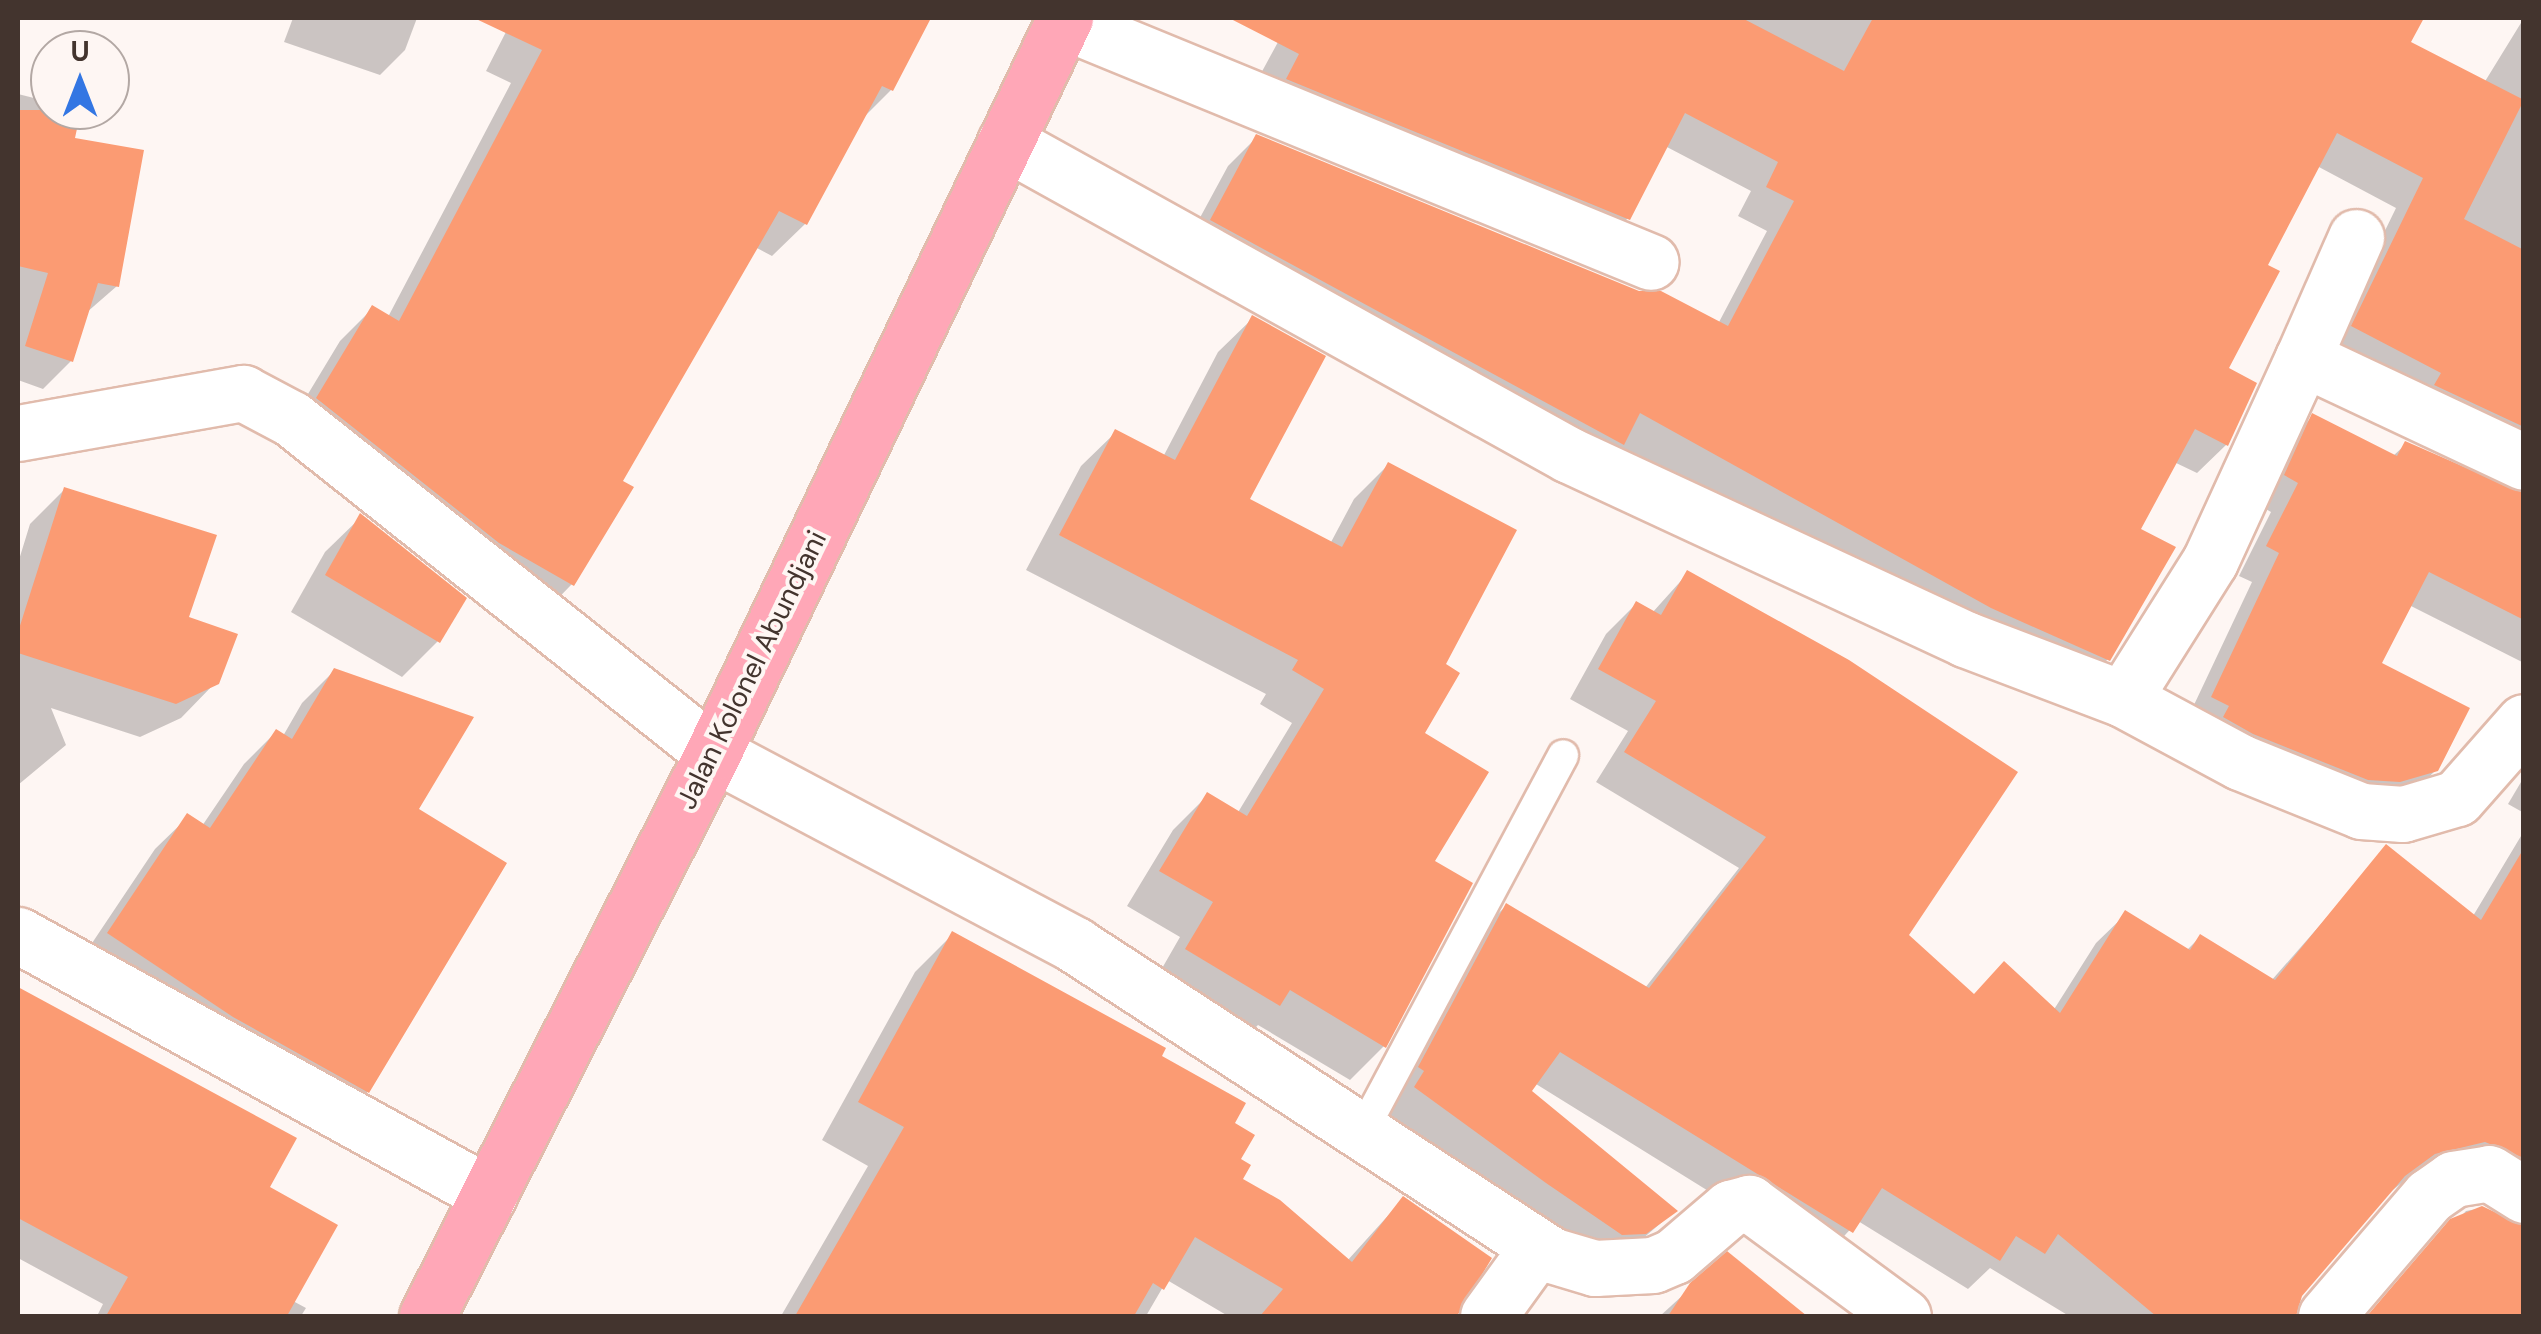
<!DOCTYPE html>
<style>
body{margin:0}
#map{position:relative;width:2541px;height:1334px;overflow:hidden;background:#fef6f3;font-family:"DM Sans",sans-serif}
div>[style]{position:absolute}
.shadow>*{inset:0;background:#0003}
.building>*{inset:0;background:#fb9b73}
.roads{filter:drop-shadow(2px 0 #e1bbac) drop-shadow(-2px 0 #e1bbac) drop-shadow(0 2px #e1bbac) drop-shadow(0 -2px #e1bbac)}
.service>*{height:30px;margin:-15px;padding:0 15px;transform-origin:15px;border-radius:15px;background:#fff}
.minor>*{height:55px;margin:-27.5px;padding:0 27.5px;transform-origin:27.5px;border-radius:27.5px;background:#fff}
.primary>*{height:55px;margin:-27.5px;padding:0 27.5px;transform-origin:27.5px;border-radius:27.5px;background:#ffa7b7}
span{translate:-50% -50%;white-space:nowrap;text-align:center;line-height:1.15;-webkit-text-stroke:8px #fef6f3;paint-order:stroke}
.street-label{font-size:28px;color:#43342e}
.frame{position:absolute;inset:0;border:20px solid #43342e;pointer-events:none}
.north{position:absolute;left:30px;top:30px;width:100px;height:100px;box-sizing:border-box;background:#fef6f3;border:2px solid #b3a8a4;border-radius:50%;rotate:0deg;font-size:28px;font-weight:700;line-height:40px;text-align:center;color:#43342e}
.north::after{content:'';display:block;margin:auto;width:35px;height:45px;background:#3376e3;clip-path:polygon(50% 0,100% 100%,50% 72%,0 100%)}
</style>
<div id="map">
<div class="shadow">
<div style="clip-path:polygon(293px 18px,417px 18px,405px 50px,380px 75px,284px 42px)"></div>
<div style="clip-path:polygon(513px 18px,928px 18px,891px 90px,860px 121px,805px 224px,772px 256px,755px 247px,620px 482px,572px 584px,540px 617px,285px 432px,340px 341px,373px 308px,388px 317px,511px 83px,486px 71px)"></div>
<div style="clip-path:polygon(1291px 18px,2422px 18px,2408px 43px,2484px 83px,2524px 18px,2524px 483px,2324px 356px,2396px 208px,2317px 166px,2265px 266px,2226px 369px,2226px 445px,2197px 473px,2174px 462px,2137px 530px,2108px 659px,2079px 688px,1961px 636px,1619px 446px,1593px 472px,1183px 249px,1228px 166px,1257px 137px,1718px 324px,1767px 231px,1738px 216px,1751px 191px,1665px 146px,1628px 218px,1599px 247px,1259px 77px)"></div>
<div style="clip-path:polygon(18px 94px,50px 102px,50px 110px,78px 110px,72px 140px,117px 286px,86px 313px,71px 361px,43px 389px,18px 380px)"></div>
<div style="clip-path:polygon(1253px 318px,1247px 500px,1330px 544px,1354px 499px,1388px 465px,1442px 665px,1421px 734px,1432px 862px,1384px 1046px,1350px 1080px,1258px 1025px,1244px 1039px,1153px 984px,1180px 937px,1127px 906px,1173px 830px,1207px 796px,1237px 814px,1292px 723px,1260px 704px,1266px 694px,1026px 570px,1081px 466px,1116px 432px,1163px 457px,1218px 352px)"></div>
<div style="clip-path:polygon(2313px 416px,2393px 456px,2406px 444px,2511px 493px,2524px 492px,2524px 663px,2409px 605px,2379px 664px,2436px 770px,2406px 799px,2184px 726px,2252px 582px,2239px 576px,2271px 512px,2257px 504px,2284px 445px)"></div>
<div style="clip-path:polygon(64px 490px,186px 618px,216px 682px,181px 718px,140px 737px,51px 708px,66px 745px,18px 785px,18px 563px,30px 524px)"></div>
<div style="clip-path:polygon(361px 517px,438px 641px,402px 677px,291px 612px,325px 552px)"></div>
<div style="clip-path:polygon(1688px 573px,1905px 935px,1972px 996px,2053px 1011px,2096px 943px,2126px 914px,2186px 951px,2200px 937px,2271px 981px,2363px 876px,2473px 916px,2524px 831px,2524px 1316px,2368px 1316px,2466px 1211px,2482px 1208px,2522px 1229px,2522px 1210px,2452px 1171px,2403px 1182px,2385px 1196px,2300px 1295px,2296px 1316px,2276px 1316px,2262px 1305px,2268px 1316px,2069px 1316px,1990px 1268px,1968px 1289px,1858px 1221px,1821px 1261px,1536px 1084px,1529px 1092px,1675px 1211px,1614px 1263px,1386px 1118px,1396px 1101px,1390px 1097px,1476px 935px,1506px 906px,1645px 988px,1739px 868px,1596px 782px,1628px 731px,1570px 699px,1606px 634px,1636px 604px,1652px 613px)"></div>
<div style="clip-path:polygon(335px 670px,416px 810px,368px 1091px,335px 1124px,76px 967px,155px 849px,188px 817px,202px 826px,244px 764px,276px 732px,283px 736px,302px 703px)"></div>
<div style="clip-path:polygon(2524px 777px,2524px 813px,2508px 804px)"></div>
<div style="clip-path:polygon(953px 934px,1159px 1057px,1231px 1124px,1239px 1180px,1347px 1261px,1403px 1199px,1460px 1298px,1458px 1316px,1228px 1316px,1167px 1280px,1146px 1316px,781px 1316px,868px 1166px,822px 1140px,915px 972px)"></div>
<div style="clip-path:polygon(18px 990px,293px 1139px,266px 1188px,293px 1301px,306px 1308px,301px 1316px,97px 1316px,103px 1304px,18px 1258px)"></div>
<div style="clip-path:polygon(1727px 1255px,1803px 1316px,1660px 1316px)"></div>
</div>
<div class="building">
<div style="clip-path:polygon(474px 18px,931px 18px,893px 91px,882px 86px,807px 225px,779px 211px,623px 481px,634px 487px,574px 586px,499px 543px,316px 398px,372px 305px,399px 321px,542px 50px)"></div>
<div style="clip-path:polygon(1229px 18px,1742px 18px,1844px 71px,1873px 18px,2424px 18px,2411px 42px,2524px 100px,2464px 219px,2524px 250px,2524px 427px,2434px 385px,2441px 373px,2351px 326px,2423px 178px,2337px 133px,2268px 265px,2280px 271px,2229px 368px,2257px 383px,2228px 446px,2195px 429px,2141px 529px,2176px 547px,2110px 661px,1991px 608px,1640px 413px,1624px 445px,1210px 220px,1256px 134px,1639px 291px,1661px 291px,1728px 326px,1794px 201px,1766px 187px,1778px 162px,1685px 113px,1630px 220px,1286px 79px,1299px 54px)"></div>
<div style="clip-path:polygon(18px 110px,81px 110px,75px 138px,144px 150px,119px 287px,98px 283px,73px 362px,25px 346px,48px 273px,18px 266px)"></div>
<div style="clip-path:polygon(1252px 315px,1326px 356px,1250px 499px,1342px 547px,1388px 462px,1517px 530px,1446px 664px,1460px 673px,1425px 733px,1489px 772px,1435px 861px,1473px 883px,1386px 1048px,1290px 990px,1280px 1006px,1185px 949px,1213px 902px,1159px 871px,1207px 792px,1247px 816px,1324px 689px,1292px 670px,1298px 660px,1059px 535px,1115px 429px,1175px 460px)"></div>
<div style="clip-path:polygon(2312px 413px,2397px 456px,2405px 441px,2524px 493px,2524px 620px,2429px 572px,2382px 663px,2470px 708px,2438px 771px,2400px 782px,2368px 780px,2253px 734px,2223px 717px,2229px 706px,2211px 697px,2279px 553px,2266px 546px,2298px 483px,2284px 475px)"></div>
<div style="clip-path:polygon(64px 487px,217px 535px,189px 617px,238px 634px,219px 684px,176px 704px,18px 653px,18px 632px)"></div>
<div style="clip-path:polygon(360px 513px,467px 598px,440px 643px,325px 575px)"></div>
<div style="clip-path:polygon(1687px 570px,1849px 660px,2018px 772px,1909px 935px,1974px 994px,2004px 961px,2060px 1013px,2125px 910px,2190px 950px,2200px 934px,2275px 980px,2386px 844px,2481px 920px,2524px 848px,2524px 1158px,2485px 1142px,2435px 1154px,2405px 1176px,2302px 1296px,2296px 1316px,2156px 1316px,2058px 1234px,2045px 1254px,2016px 1236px,2000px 1261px,1882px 1188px,1853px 1233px,1560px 1052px,1532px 1091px,1678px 1211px,1646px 1234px,1622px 1235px,1546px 1183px,1414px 1087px,1424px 1071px,1418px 1067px,1506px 903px,1649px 988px,1766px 837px,1624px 752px,1656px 701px,1598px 669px,1636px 601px,1661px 615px)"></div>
<div style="clip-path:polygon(334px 668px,474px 717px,419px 809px,507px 863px,369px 1093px,233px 1017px,107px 933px,187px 813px,210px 828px,276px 729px,292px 739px)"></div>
<div style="clip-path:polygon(952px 931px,1166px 1048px,1162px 1056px,1246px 1103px,1235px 1123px,1255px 1135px,1241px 1159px,1251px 1165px,1243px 1179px,1280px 1200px,1352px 1262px,1403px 1196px,1492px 1258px,1457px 1316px,1260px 1316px,1283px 1289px,1195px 1237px,1164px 1290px,1153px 1283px,1134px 1316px,795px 1316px,904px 1127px,858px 1102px)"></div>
<div style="clip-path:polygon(18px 987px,297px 1138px,270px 1187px,338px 1225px,287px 1316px,106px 1316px,128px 1277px,18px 1218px)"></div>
<div style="clip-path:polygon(2482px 1206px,2524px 1226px,2524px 1316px,2367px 1316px,2450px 1219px)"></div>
<div style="clip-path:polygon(1727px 1251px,1807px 1316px,1668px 1316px,1690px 1283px)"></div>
</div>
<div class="roads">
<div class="service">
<div style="left:1362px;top:1132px;width:427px;rotate:-61.9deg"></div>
</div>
<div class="minor">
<div style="left:1063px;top:21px;width:635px;rotate:22.29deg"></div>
<div style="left:1005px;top:142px;width:645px;rotate:29.03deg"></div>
<div style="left:1569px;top:455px;width:437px;rotate:24.9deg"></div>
<div style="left:1965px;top:639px;width:169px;rotate:20.8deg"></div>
<div style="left:2123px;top:699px;width:163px;rotate:-57.8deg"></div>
<div style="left:2210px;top:561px;width:223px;rotate:-65.4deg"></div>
<div style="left:2303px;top:358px;width:244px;rotate:25.2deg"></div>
<div style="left:2303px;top:358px;width:132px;rotate:-66.3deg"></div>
<div style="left:18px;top:433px;width:229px;rotate:-10.1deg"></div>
<div style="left:243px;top:393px;width:55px;rotate:28deg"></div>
<div style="left:292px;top:419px;width:537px;rotate:38.43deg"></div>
<div style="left:713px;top:753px;width:410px;rotate:27.9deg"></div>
<div style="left:1075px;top:945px;width:568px;rotate:33.07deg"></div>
<div style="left:1551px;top:1255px;width:46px;rotate:16.5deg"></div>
<div style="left:1595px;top:1268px;width:58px;rotate:-3deg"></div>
<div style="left:1653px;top:1265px;width:23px;rotate:-23deg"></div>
<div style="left:1674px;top:1256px;width:74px;rotate:-40.6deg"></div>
<div style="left:1730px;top:1208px;width:20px;rotate:-15deg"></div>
<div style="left:1749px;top:1203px;width:191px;rotate:36.3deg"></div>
<div style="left:2123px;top:699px;width:133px;rotate:28.3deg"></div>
<div style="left:2240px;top:762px;width:131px;rotate:22deg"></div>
<div style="left:2361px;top:811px;width:42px;rotate:4.1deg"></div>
<div style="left:2403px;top:814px;width:56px;rotate:-16.5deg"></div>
<div style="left:2457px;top:798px;width:101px;rotate:-48.6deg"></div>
<div style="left:18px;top:935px;width:538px;rotate:28.81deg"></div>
<div style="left:1488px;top:1316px;width:85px;rotate:-54.1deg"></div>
<div style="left:2326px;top:1316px;width:158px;rotate:-49.4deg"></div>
<div style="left:2429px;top:1196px;width:29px;rotate:-35deg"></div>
<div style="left:2453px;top:1179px;width:36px;rotate:-9deg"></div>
<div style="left:2489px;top:1173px;width:41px;rotate:32.2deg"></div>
</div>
<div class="primary">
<div style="left:427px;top:1316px;width:631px;rotate:-63.07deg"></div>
<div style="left:713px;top:753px;width:815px;rotate:-64.41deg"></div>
</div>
</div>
<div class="street-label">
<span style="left:752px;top:670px;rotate:-64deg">Jalan Kolonel Abundjani</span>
</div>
<div class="frame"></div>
<div class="north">U</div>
</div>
